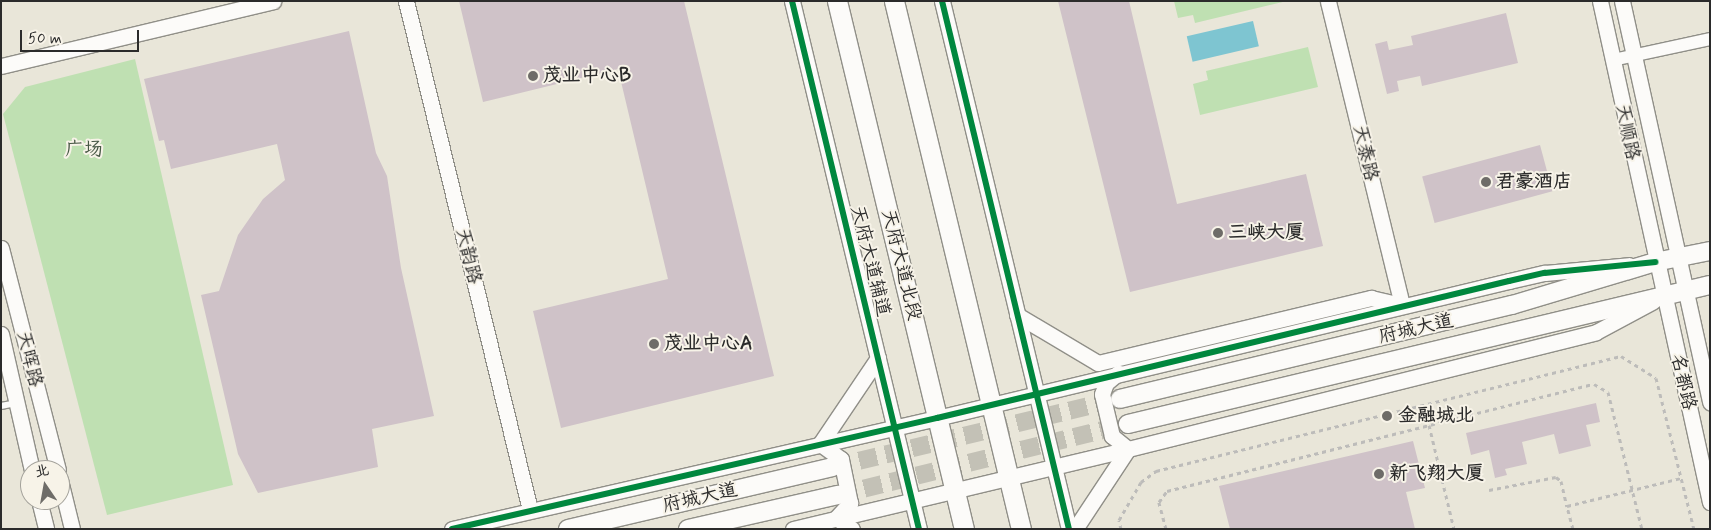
<!DOCTYPE html>
<meta charset="utf-8">
<style>
body{margin:0}
#map{position:relative;width:1711px;height:530px;overflow:hidden;background:#e9e6d9;font-family:Mynerve,"LXGW WenKai TC",sans-serif}
div>[style]{position:absolute}
.green>*{inset:0;background:#bfe0b2}
.water>*{inset:0;background:#7ec5d1;transform-origin:0 0}
.building>*{inset:0;background:#cfc2c8;transform-origin:0 0}
.secondary-tunnel>*{height:18px;margin-top:-9px;transform-origin:0;background:repeating-linear-gradient(90deg,#c3c1b6 0 18px,transparent 0 27px)}
.path>*{height:3px;margin-top:-1.5px;transform-origin:0;background:repeating-linear-gradient(90deg,#bdbcba 0 4px,transparent 0 8px)}
.roads{filter:drop-shadow(1px 0 #908f88) drop-shadow(-1px 0 #908f88) drop-shadow(0 1px #908f88) drop-shadow(0 -1px #908f88)}
.service>*{height:6px;margin:-3px;padding:0 3px;transform-origin:3px;border-radius:3px;background:#fcfbf9}
.minor>*{height:12px;margin:-6px;padding:0 6px;transform-origin:6px;border-radius:6px;background:#fcfbf9}
.tertiary>*{height:15px;margin:-7.5px;padding:0 7.5px;transform-origin:7.5px;border-radius:7.5px;background:#fcfbf9}
.secondary>*{height:18px;margin:-9px;padding:0 9px;transform-origin:9px;border-radius:9px;background:#fcfbf9}
.primary>*{height:19px;margin:-9.5px;padding:0 9.5px;transform-origin:9.5px;border-radius:9.5px;background:#fcfbf9}
.cycleway>*{height:6px;margin:-3px;padding:0 3px;transform-origin:3px;border-radius:3px;background:#00873e}
.dots>*{width:14px;height:14px;translate:-50% -50%;box-sizing:border-box;border:2px solid #f7f3e8;border-radius:50%}
span{translate:-50% -50%;white-space:nowrap;text-align:center;line-height:1.15;-webkit-text-stroke:4px #f7f3e8;paint-order:stroke}
.poi-label{font-size:19px;color:#2b2b2b;font-weight:700}
.left{translate:0 -50%;text-align:left}
.street-label{font-size:19px;color:#2b2b2b}
.park-label{font-size:19px;color:#475745}
.frame{position:absolute;inset:0;border:2px solid #2b2b2b;pointer-events:none}
.north{position:absolute;left:20px;top:460px;width:50px;height:50px;box-sizing:border-box;background:#f7f3e8;border:1px solid #a5a39c;border-radius:50%;rotate:348deg;font-size:14px;font-weight:700;line-height:20px;text-align:center;color:#2b2b2b}
.north::after{content:'';display:block;margin:auto;width:18px;height:22px;background:#6e6c68;clip-path:polygon(50% 0,100% 100%,50% 72%,0 100%)}
.scale{position:absolute;left:20px;top:30px;width:119px;height:22px;box-sizing:border-box;border:2px solid #2b2b2b;border-top:0;padding-left:6px;font-size:15px;line-height:18px;white-space:nowrap;color:#2b2b2b;-webkit-text-stroke:4px #f7f3e8;paint-order:stroke}
</style>
<div id="map">
<div class="green">
<div style="clip-path:polygon(1174px 1px,1287px 1px,1195px 23px,1193px 15px,1178px 18px)"></div>
<div style="clip-path:polygon(1308px 47px,1318px 87px,1200px 115px,1193px 84px,1208px 80px,1206px 71px)"></div>
<div style="clip-path:polygon(135px 59px,233px 485px,107px 515px,3px 114px,25px 87px)"></div>
</div>
<div class="water">
<div style="left:1253px;top:21px;width:26px;height:68px;rotate:77deg"></div>
</div>
<div class="building">
<div style="clip-path:polygon(459px 1px,684px 1px,774px 376px,561px 428px,533px 311px,668px 279px,618px 69px,483px 102px)"></div>
<div style="clip-path:polygon(1058px 1px,1129px 1px,1177px 204px,1306px 174px,1323px 246px,1130px 292px)"></div>
<div style="clip-path:polygon(1506px 13px,1518px 63px,1422px 86px,1420px 76px,1397px 81px,1399px 91px,1387px 94px,1375px 44px,1387px 41px,1389px 50px,1413px 45px,1411px 36px)"></div>
<div style="clip-path:polygon(349px 31px,376px 153px,387px 176px,401px 268px,434px 416px,372px 429px,378px 467px,258px 493px,238px 454px,201px 295px,219px 291px,238px 235px,263px 199px,285px 180px,277px 144px,171px 169px,164px 140px,159px 141px,144px 79px)"></div>
<div style="left:1540px;top:145px;width:48px;height:122px;rotate:75deg"></div>
<div style="clip-path:polygon(1596px 403px,1600px 422px,1586px 425px,1591px 446px,1559px 454px,1554px 434px,1522px 442px,1527px 464px,1505px 469px,1507px 475px,1495px 478px,1489px 450px,1471px 455px,1466px 433px)"></div>
<div style="clip-path:polygon(1413px 441px,1425px 488px,1406px 492px,1415px 529px,1230px 529px,1219px 486px)"></div>
</div>
<div class="secondary-tunnel">
<div style="left:833px;top:467px;width:294px;rotate:-13.4deg"></div>
<div style="left:838px;top:495px;width:298px;rotate:-13.8deg"></div>
</div>
<div class="path">
<div style="left:1429px;top:425px;width:107px;rotate:76.5deg"></div>
<div style="left:1489px;top:490px;width:68px;rotate:-11deg"></div>
<div style="left:1556px;top:477px;width:6px;rotate:39deg"></div>
<div style="left:1561px;top:481px;width:26px;rotate:77deg"></div>
<div style="left:1121px;top:529px;width:9px;rotate:-103deg"></div>
<div style="left:1119px;top:520px;width:44px;rotate:-59.9deg"></div>
<div style="left:1141px;top:482px;width:19px;rotate:-36deg"></div>
<div style="left:1156px;top:471px;width:479px;rotate:-13.9deg"></div>
<div style="left:1621px;top:356px;width:41px;rotate:32.2deg"></div>
<div style="left:1656px;top:378px;width:156px;rotate:75.9deg"></div>
<div style="left:1166px;top:529px;width:28px;rotate:-105deg"></div>
<div style="left:1159px;top:502px;width:14px;rotate:-54deg"></div>
<div style="left:1167px;top:491px;width:440px;rotate:-14.1deg"></div>
<div style="left:1594px;top:384px;width:16px;rotate:30deg"></div>
<div style="left:1608px;top:392px;width:141px;rotate:76.1deg"></div>
<div style="left:1573px;top:529px;width:24px;rotate:-105deg"></div>
<div style="left:1567px;top:506px;width:117px;rotate:-13.8deg"></div>
</div>
<div class="roads">
<div class="service">
<div style="left:1px;top:406px;width:15px;rotate:-11deg"></div>
</div>
<div class="minor">
<div style="left:1613px;top:60px;width:99px;rotate:-12.2deg"></div>
</div>
<div class="tertiary">
<div style="left:406px;top:1px;width:524px;rotate:76.31deg"></div>
<div style="left:792px;top:1px;width:543px;rotate:76.48deg"></div>
<div style="left:942px;top:1px;width:543px;rotate:76.48deg"></div>
<div style="left:1600px;top:1px;width:513px;rotate:77.62deg"></div>
<div style="left:1622px;top:1px;width:411px;rotate:77.6deg"></div>
<div style="left:1px;top:66px;width:280px;rotate:-13.4deg"></div>
<div style="left:1px;top:248px;width:229px;rotate:75.6deg"></div>
<div style="left:1017px;top:315px;width:94px;rotate:30.7deg"></div>
<div style="left:1098px;top:363px;width:281px;rotate:-13.4deg"></div>
<div style="left:1371px;top:298px;width:32px;rotate:13deg"></div>
<div style="left:1402px;top:305px;width:313px;rotate:-103.7deg"></div>
<div style="left:1px;top:334px;width:139px;rotate:77.2deg"></div>
<div style="left:60px;top:480px;width:50px;rotate:76.2deg"></div>
<div style="left:39px;top:500px;width:30px;rotate:76deg"></div>
<div style="left:452px;top:529px;width:498px;rotate:-12.9deg"></div>
<div style="left:937px;top:418px;width:588px;rotate:-13.47deg"></div>
<div style="left:1509px;top:281px;width:37px;rotate:-13deg"></div>
<div style="left:1545px;top:273px;width:84px;rotate:-5.4deg"></div>
<div style="left:793px;top:529px;width:344px;rotate:-13.4deg"></div>
<div style="left:1128px;top:449px;width:482px;rotate:-14deg"></div>
<div style="left:1596px;top:332px;width:64px;rotate:-28.2deg"></div>
<div style="left:852px;top:529px;width:19px;rotate:-145deg"></div>
<div style="left:836px;top:518px;width:21px;rotate:-47deg"></div>
<div style="left:850px;top:503px;width:45px;rotate:-101.6deg"></div>
<div style="left:841px;top:459px;width:26px;rotate:-144deg"></div>
<div style="left:820px;top:444px;width:104px;rotate:-56deg"></div>
<div style="left:1075px;top:529px;width:96px;rotate:-56.5deg"></div>
<div style="left:1128px;top:449px;width:21px;rotate:-141deg"></div>
<div style="left:1112px;top:436px;width:43px;rotate:-103.4deg"></div>
<div style="left:1102px;top:394px;width:12px;rotate:-70deg"></div>
<div style="left:1106px;top:383px;width:16px;rotate:-40deg"></div>
</div>
<div class="secondary">
<div style="left:1120px;top:399px;width:403px;rotate:-13.5deg"></div>
<div style="left:1512px;top:305px;width:149px;rotate:-16.7deg"></div>
<div style="left:1655px;top:262px;width:56px;rotate:-11.3deg"></div>
<div style="left:1128px;top:424px;width:598px;rotate:-13.43deg"></div>
<div style="left:568px;top:529px;width:272px;rotate:-13.2deg"></div>
<div style="left:688px;top:529px;width:154px;rotate:-12.8deg"></div>
</div>
<div class="primary">
<div style="left:837px;top:1px;width:543px;rotate:76.48deg"></div>
<div style="left:894px;top:1px;width:543px;rotate:76.48deg"></div>
</div>
</div>
<div class="cycleway">
<div style="left:792px;top:1px;width:543px;rotate:76.48deg"></div>
<div style="left:942px;top:1px;width:543px;rotate:76.48deg"></div>
<div style="left:452px;top:529px;width:498px;rotate:-12.9deg"></div>
<div style="left:937px;top:418px;width:588px;rotate:-13.47deg"></div>
<div style="left:1509px;top:281px;width:37px;rotate:-13deg"></div>
<div style="left:1545px;top:273px;width:111px;rotate:-5.7deg"></div>
</div>
<div class="dots">
<div style="left:533px;top:76px;background:#6e6c68"></div>
<div style="left:1486px;top:182px;background:#6e6c68"></div>
<div style="left:1218px;top:233px;background:#6e6c68"></div>
<div style="left:654px;top:344px;background:#6e6c68"></div>
<div style="left:1387px;top:416px;background:#6e6c68"></div>
<div style="left:1379px;top:474px;background:#6e6c68"></div>
</div>
<div class="poi-label">
<span class="left" style="left:543px;top:76px">茂业中心B</span>
<span class="left" style="left:1496px;top:182px">君豪酒店</span>
<span class="left" style="left:1228px;top:233px">三峡大厦</span>
<span class="left" style="left:664px;top:344px">茂业中心A</span>
<span class="left" style="left:1398px;top:416px">金融城北</span>
<span class="left" style="left:1389px;top:474px">新飞翔大厦</span>
</div>
<div class="street-label">
<span style="left:1627px;top:132px;rotate:78deg">天顺路</span>
<span style="left:1365px;top:153px;rotate:77deg">天泰路</span>
<span style="left:468px;top:256px;rotate:76deg">天韵路</span>
<span style="left:870px;top:261px;rotate:76deg">天府大道辅道</span>
<span style="left:901px;top:265px;rotate:76deg">天府大道北段</span>
<span style="left:1416px;top:329px;rotate:-13deg">府城大道</span>
<span style="left:29px;top:359px;rotate:76deg">天晖路</span>
<span style="left:1683px;top:382px;rotate:77deg">名都路</span>
<span style="left:700px;top:498px;rotate:-13deg">府城大道</span>
</div>
<div class="park-label">
<span style="left:84px;top:150px">广场</span>
</div>
<div class="frame"></div>
<div class="north">北</div>
<div class="scale">50 m</div>
</div>
